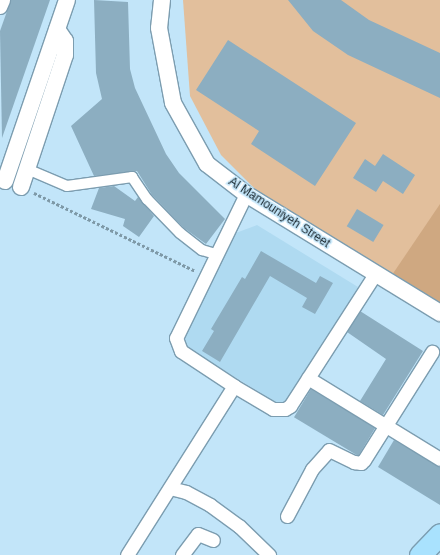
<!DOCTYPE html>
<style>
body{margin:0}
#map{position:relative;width:440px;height:555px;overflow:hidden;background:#c2e5f9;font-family:Helvetica,sans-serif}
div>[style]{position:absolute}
.built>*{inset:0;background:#afdaf1}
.green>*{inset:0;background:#e2bf9c}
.forest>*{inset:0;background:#cfa881}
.building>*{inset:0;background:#8caec1;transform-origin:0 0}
.path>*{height:2.5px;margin-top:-1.25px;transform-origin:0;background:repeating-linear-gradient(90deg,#7e99a7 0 3px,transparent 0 5px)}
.roads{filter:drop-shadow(1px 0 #7c9db0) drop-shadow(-1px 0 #7c9db0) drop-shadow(0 1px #7c9db0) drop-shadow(0 -1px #7c9db0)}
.pedestrian>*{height:10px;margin:-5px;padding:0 5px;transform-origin:5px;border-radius:5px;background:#fff}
.minor>*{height:13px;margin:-6.5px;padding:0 6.5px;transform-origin:6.5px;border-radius:6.5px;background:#fff}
.tertiary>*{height:16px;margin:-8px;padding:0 8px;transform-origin:8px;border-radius:8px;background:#fff}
.primary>*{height:21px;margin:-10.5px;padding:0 10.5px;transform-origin:10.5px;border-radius:10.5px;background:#a9e2fe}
span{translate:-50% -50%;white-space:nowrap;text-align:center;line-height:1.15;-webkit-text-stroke:3px #c2e5f9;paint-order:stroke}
.street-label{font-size:12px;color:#16232a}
</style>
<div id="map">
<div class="built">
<div style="clip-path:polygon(257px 225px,358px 287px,284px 407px,182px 345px,233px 234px)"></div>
</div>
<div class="green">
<div style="clip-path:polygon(183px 0,440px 0,440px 305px,260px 194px,221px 155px,190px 96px)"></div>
</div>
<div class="forest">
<div style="clip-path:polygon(440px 204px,440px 305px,392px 275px)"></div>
</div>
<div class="building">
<div style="clip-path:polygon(11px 0,50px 0,2px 138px,0 31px)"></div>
<div style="clip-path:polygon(94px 0,128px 2px,130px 69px,135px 88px,166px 154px,179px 173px,225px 219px,206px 244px,184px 228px,152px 195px,137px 171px,94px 176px,71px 126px,102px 99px,96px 73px)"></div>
<div style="clip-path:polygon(288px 0,341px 0,369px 20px,440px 53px,440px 98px,348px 55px,313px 31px)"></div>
<div style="clip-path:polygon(228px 40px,356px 123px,315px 186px,251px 144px,259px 131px,196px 90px)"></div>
<div style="clip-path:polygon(383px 154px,415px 175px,403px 194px,383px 181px,376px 192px,353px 178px,365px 159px,375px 166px)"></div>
<div style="clip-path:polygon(114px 186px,135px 201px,138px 197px,154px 216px,139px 237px,123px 226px,125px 219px,91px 209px,99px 188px)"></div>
<div style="left:357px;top:209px;width:31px;height:20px;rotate:31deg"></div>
<div style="clip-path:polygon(261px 251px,316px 283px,320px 276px,333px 283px,315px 314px,302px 307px,307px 298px,270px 276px,220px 362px,202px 351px,214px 331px,211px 329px,242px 277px,245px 279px)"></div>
<div style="clip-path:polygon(360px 311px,423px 351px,383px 415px,360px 401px,386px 359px,347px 332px)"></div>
<div style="left:311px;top:389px;width:75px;height:33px;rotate:31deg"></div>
<div style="clip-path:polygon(394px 440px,440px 467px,440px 505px,378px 467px)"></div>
</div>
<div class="path">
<div style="left:34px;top:193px;width:179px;rotate:25.8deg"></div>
</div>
<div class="roads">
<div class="pedestrian">
<div style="left:27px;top:169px;width:43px;rotate:23deg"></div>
<div style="left:67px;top:186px;width:66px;rotate:-7.9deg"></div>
<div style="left:132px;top:177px;width:27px;rotate:56deg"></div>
<div style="left:147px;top:199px;width:47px;rotate:45.9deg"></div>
<div style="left:180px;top:233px;width:28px;rotate:38deg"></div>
<div style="left:202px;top:250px;width:14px;rotate:17deg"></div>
</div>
<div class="minor">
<div style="left:0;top:7px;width:8px;rotate:-67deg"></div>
<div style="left:246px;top:194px;width:160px;rotate:115.9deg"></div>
<div style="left:176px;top:338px;width:14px;rotate:69deg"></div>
<div style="left:181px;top:351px;width:64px;rotate:33.4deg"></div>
<div style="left:234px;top:386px;width:45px;rotate:30.5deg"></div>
<div style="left:273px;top:409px;width:12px"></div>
<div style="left:285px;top:409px;width:6px;rotate:-31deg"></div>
<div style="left:290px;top:406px;width:157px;rotate:-57.2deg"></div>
<div style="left:308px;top:378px;width:155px;rotate:31.5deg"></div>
<div style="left:170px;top:488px;width:16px;rotate:14deg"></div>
<div style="left:186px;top:492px;width:27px;rotate:28deg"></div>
<div style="left:210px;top:505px;width:36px;rotate:36deg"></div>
<div style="left:239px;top:526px;width:42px;rotate:44deg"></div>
<div style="left:287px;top:516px;width:53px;rotate:-62deg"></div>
<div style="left:312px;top:469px;width:25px;rotate:-48deg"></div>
<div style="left:329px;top:450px;width:28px;rotate:26deg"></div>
<div style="left:354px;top:462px;width:7px;rotate:8deg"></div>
<div style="left:361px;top:463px;width:4px;rotate:-45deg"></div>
<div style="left:364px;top:460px;width:128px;rotate:-57.8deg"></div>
<div style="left:127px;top:555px;width:200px;rotate:-57.7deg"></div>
<div style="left:182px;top:555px;width:26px;rotate:-53deg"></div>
<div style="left:198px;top:534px;width:16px;rotate:22deg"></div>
</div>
<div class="tertiary">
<div style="left:162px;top:0;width:28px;rotate:96deg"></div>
<div style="left:159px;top:28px;width:76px;rotate:79.4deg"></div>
<div style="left:173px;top:103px;width:70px;rotate:60.9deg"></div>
<div style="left:207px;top:164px;width:49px;rotate:37.6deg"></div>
<div style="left:246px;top:194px;width:228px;rotate:31.5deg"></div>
<div style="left:5px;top:181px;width:191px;rotate:-71.1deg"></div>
<div style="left:21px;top:187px;width:139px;rotate:-71.6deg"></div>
<div style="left:65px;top:55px;width:14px;rotate:-90deg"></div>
<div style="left:65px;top:41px;width:14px;rotate:-124deg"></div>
</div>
<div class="primary">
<div style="left:420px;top:555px;width:29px;rotate:-46deg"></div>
</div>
</div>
<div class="street-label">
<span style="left:279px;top:213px;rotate:33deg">Al Mamouniyeh Street</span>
</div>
</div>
